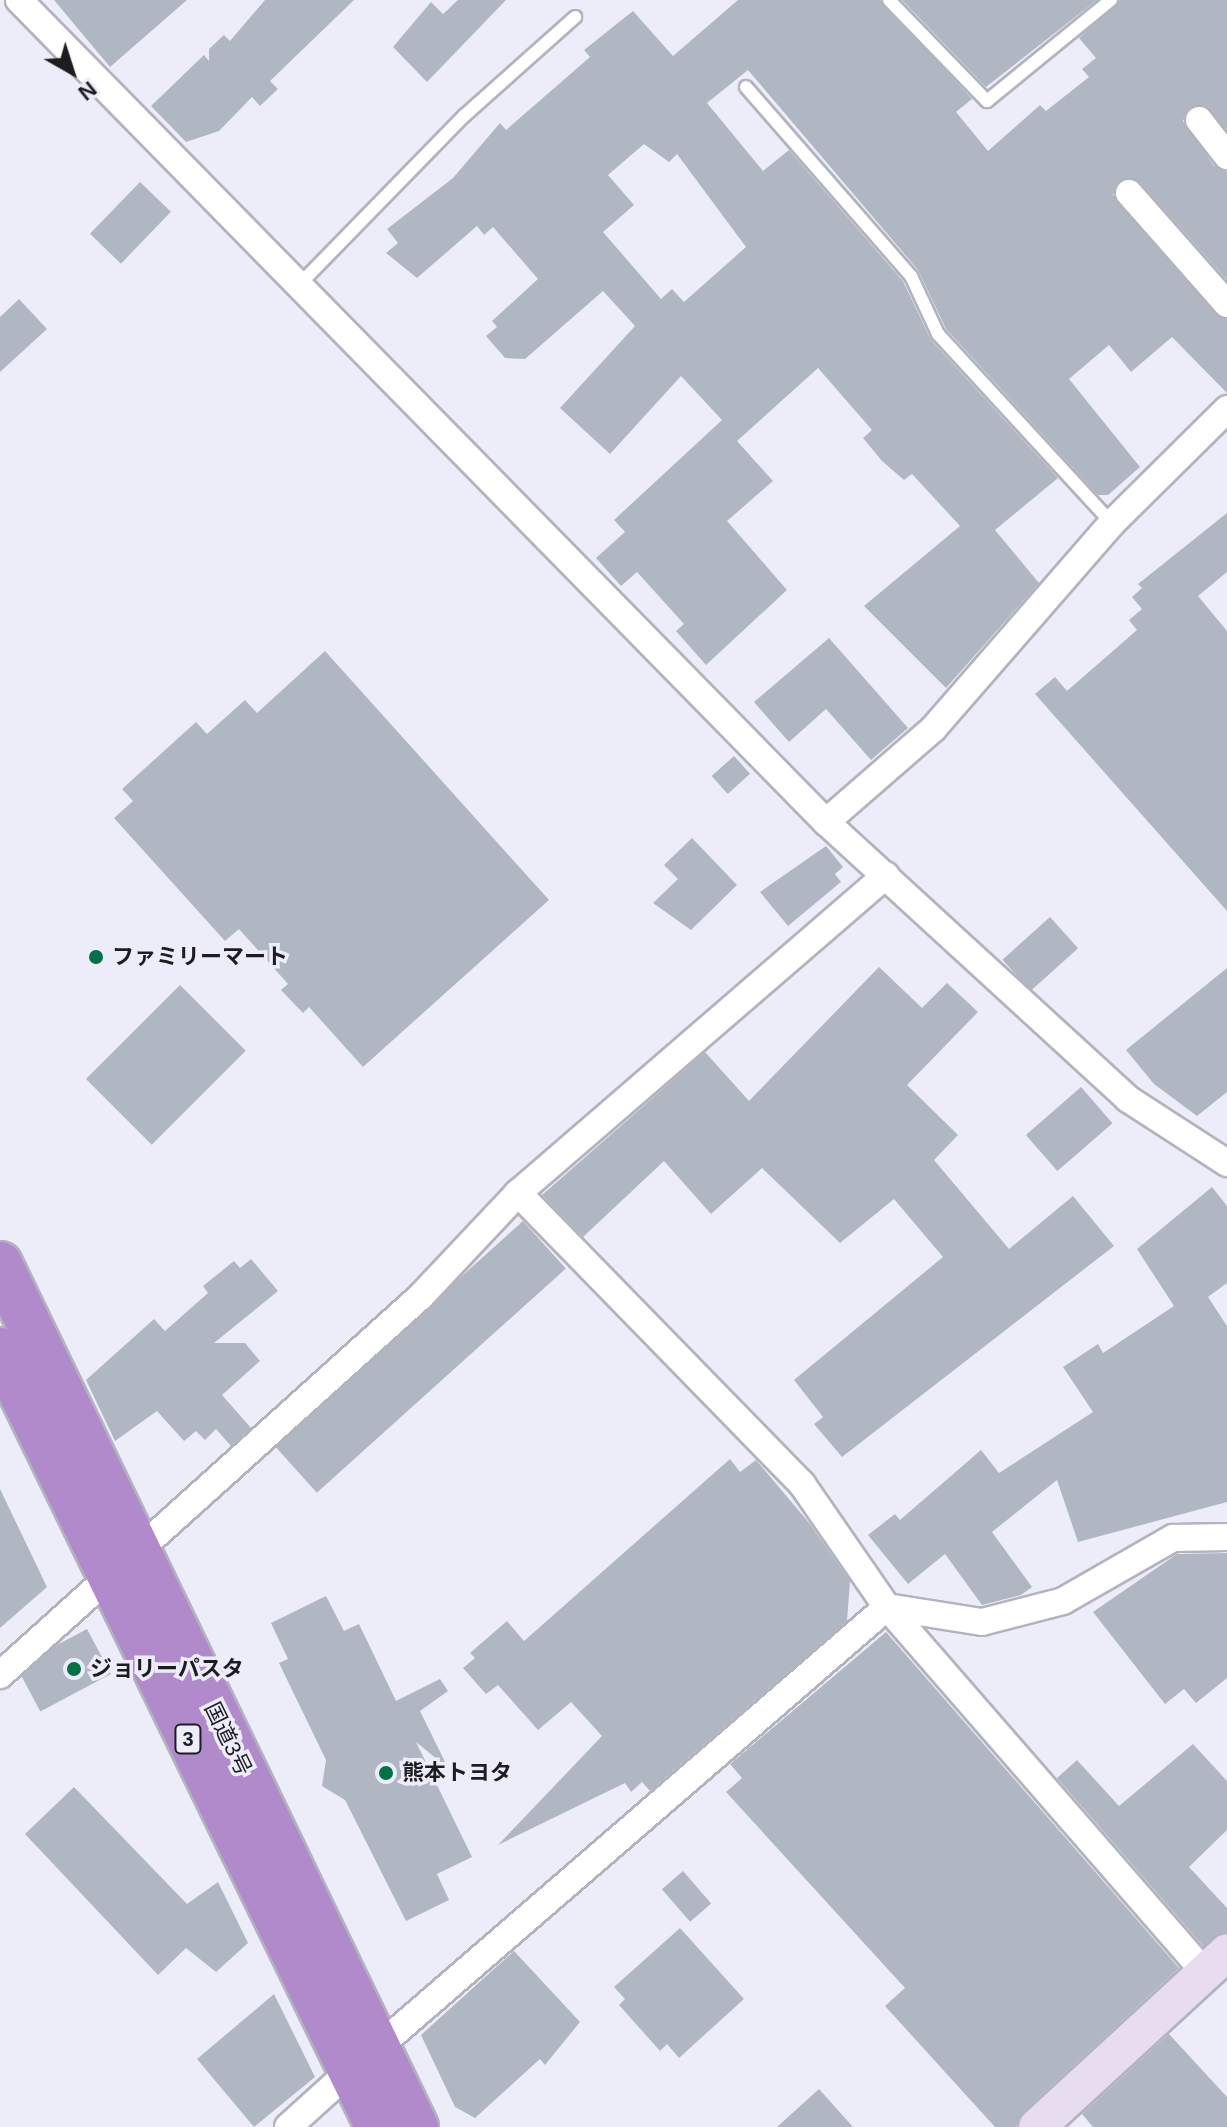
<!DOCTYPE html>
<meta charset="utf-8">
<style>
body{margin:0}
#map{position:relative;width:1227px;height:2127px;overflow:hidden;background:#ededfa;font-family:Arial,"Noto Sans JP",sans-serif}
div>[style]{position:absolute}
.building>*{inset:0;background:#b1b7c2;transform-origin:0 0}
.roads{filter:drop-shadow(2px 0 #b3b3bf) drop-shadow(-2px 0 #b3b3bf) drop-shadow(0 2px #b3b3bf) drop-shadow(0 -2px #b3b3bf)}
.lane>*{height:12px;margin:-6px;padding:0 6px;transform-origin:6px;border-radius:6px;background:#fff}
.street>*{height:26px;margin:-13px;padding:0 13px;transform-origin:13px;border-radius:13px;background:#fff}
.secondary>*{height:36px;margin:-18px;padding:0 18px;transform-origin:18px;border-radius:18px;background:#e8dcf0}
.highway>*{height:44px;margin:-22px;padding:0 22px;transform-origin:22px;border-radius:22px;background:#b18acc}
.dots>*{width:22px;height:22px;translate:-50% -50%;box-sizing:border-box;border:4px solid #ededfa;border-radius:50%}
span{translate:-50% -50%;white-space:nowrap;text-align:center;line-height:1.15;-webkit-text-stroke:7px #ededfa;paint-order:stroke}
.shield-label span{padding:2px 6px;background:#ededfa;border:2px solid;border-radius:6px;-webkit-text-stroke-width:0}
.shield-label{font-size:20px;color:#1d1d21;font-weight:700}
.poi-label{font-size:22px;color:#1d1d21;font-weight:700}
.left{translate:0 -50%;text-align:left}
.street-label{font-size:22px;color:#1d1d21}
.north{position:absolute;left:32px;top:32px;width:80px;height:80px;-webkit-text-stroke:6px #ededfa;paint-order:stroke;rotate:141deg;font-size:22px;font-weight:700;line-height:32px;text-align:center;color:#1d1d21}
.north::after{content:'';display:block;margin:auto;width:28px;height:36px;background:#1d1d21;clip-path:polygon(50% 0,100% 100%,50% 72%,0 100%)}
</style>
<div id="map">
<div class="building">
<div style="clip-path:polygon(54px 0,187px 0,110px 67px)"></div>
<div style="clip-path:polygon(265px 0,354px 0,270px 81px,278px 89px,260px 106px,252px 97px,219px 131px,186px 142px,151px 106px,204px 55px,209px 61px,209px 49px,224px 35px,230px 41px)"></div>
<div style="clip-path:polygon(458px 0,506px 0,427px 82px,393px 47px,431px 2px,443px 14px)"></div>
<div style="clip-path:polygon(evenodd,738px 0,880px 0,972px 99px,956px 112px,988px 151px,1040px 105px,1046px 111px,1089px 77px,1082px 69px,1096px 58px,1079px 38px,1120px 0,1227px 0,1227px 130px,1204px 105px,1189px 108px,1183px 121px,1214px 166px,1227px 172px,1227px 280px,1140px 182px,1119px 181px,1113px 195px,1227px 320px,1227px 393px,1172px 337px,1131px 372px,1109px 345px,1069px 379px,1140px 467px,1108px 495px,1098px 495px,946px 329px,918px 270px,748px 70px,707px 103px,763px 171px,789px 150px,903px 281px,931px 340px,1058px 478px,995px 530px,1039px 583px,946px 688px,864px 606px,960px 526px,912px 474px,904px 480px,882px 461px,863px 438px,872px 430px,818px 368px,737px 441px,773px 481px,727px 521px,787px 590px,706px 665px,676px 631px,684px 624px,637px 572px,621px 586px,596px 558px,625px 532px,614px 520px,722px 420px,681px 376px,610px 454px,560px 408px,635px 326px,603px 291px,525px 359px,505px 358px,486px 336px,497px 327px,492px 321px,538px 279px,493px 227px,484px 235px,477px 226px,417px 278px,386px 253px,398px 243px,387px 229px,453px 178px,500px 123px,506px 130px,590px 57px,584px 50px,633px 11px,673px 56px,738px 0,644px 144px,669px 162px,677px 154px,746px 247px,684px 302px,672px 289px,661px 299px,603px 232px,634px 205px,608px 175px,644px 144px)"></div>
<div style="clip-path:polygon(902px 0,1097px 0,986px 87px)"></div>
<div style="left:140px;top:182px;width:43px;height:72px;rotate:44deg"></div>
<div style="clip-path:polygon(19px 299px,47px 329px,0 372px,0 317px)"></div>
<div style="clip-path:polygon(1227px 513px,1227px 572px,1198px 596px,1227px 631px,1227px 911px,1035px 694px,1055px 677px,1067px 691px,1137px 630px,1129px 620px,1142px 609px,1132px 597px,1142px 588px,1138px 584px)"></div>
<div style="clip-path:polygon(829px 638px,908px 728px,871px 760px,826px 709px,789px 742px,754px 702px)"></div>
<div style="clip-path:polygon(325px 651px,549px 900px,363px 1067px,309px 1007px,303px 1013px,281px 990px,288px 984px,239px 929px,225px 941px,114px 818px,133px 801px,122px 789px,196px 722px,207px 734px,245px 700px,257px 713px)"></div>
<div style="left:734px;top:756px;width:24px;height:30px;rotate:48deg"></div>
<div style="clip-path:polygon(692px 838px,737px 885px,691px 930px,653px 903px,678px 879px,664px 865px)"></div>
<div style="clip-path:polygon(826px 846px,843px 867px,835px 874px,841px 882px,788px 926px,760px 892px)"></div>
<div style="left:1050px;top:917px;width:42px;height:64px;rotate:48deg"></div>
<div style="clip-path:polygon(879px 967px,922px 1008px,947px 983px,978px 1012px,907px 1085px,958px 1135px,934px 1160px,1009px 1249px,1073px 1196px,1114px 1246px,842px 1457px,814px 1424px,823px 1417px,794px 1380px,943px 1257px,894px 1199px,840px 1243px,762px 1168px,711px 1214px,664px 1161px,583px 1237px,542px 1195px,705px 1052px,749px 1101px)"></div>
<div style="clip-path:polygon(1227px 968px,1227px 1092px,1197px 1116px,1154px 1084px,1126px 1050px)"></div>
<div style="left:180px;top:985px;width:93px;height:133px;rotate:45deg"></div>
<div style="left:1081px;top:1087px;width:48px;height:73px;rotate:49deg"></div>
<div style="clip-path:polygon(1212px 1187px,1227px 1206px,1227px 1283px,1208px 1297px,1227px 1326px,1227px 1502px,1078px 1542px,1057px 1480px,992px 1532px,1032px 1587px,1021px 1595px,982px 1605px,945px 1554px,908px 1584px,868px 1535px,895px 1514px,900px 1520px,981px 1450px,999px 1473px,1093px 1412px,1063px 1367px,1098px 1344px,1103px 1353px,1174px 1306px,1137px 1249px)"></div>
<div style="left:523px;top:1221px;width:64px;height:335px;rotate:48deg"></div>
<div style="clip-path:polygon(251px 1259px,278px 1291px,214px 1343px,245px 1343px,260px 1361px,222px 1395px,251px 1428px,231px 1446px,216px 1429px,205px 1440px,196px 1431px,184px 1441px,157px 1411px,115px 1441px,86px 1380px,154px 1319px,165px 1331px,208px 1293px,203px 1286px,234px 1261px,240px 1268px)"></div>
<div style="clip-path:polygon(730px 1459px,740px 1472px,756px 1460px,810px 1524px,850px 1581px,847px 1621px,650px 1791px,642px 1782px,631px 1792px,625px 1783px,498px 1845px,602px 1736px,571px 1702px,538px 1730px,498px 1685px,486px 1694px,463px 1668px,475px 1658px,470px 1653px,507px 1621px,524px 1641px)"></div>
<div style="clip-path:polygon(0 1489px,47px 1587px,0 1628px)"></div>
<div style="clip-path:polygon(1227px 1553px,1227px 1678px,1196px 1703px,1184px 1689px,1165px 1704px,1093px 1612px,1177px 1554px)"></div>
<div style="clip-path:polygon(326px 1596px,344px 1631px,359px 1624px,396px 1701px,440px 1679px,448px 1691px,420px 1711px,448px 1768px,416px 1742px,472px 1857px,437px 1874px,449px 1900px,406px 1921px,345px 1800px,322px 1786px,326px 1760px,279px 1663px,288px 1659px,271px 1623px)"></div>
<div style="left:87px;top:1629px;width:51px;height:80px;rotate:62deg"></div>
<div style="clip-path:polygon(886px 1632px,1179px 1968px,1023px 2112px,1016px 2127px,995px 2127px,885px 2006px,905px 1988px,726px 1792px,742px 1778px,730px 1764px)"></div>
<div style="clip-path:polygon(1193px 1744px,1227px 1781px,1227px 1830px,1189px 1867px,1227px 1908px,1227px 1932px,1203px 1946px,1057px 1778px,1077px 1760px,1119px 1806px)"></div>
<div style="clip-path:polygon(74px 1787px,187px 1904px,218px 1882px,248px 1943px,216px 1972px,186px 1948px,158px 1975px,25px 1834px)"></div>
<div style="left:683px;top:1871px;width:43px;height:28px;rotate:49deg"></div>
<div style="clip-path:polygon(680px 1928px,744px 1999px,679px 2058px,667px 2044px,660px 2051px,619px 2005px,625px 1999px,614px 1987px)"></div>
<div style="clip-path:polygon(514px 1951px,580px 2022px,545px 2065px,540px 2059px,475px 2118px,455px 2107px,421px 2035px)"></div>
<div style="clip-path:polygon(274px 1994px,315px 2077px,254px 2127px,197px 2059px)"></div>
<div style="clip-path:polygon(1169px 2034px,1227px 2097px,1227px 2127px,1093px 2127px,1082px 2114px)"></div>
<div style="clip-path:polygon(819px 2089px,853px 2127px,777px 2127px)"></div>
</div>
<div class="roads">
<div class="lane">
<div style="left:889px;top:0;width:141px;rotate:45.9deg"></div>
<div style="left:987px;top:101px;width:160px;rotate:-39.2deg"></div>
<div style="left:746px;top:87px;width:251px;rotate:48.9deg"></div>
<div style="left:911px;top:276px;width:64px;rotate:65deg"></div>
<div style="left:938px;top:334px;width:257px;rotate:47.4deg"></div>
<div style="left:297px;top:287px;width:239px;rotate:-45.7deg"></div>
<div style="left:464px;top:116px;width:149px;rotate:-41.7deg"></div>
</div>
<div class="street">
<div style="left:19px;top:0;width:1152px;rotate:45.53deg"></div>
<div style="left:826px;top:822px;width:410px;rotate:42.5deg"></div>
<div style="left:1128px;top:1099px;width:118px;rotate:32.9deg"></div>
<div style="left:1199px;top:120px;width:46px;rotate:52.1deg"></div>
<div style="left:1129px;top:193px;width:148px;rotate:48.6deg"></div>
<div style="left:826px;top:822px;width:142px;rotate:-41deg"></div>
<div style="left:933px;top:729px;width:273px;rotate:-49deg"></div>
<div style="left:1112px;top:523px;width:162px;rotate:-44.7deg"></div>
<div style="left:518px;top:1193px;width:407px;rotate:45.7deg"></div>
<div style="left:802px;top:1484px;width:150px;rotate:55.4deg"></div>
<div style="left:887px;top:1607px;width:485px;rotate:49deg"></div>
<div style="left:0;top:1675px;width:566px;rotate:-41.99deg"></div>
<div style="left:421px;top:1296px;width:141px;rotate:-46.7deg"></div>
<div style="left:518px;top:1193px;width:486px;rotate:-40.8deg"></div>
<div style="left:377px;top:2048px;width:674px;rotate:-40.85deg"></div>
<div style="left:887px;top:1607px;width:96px;rotate:9deg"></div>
<div style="left:982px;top:1622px;width:84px;rotate:-14.5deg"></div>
<div style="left:1063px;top:1601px;width:127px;rotate:-29.8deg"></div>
<div style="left:1173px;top:1538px;width:54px;rotate:-1.1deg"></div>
<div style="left:288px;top:2127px;width:85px;rotate:-42.1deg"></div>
</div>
<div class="secondary">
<div style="left:1037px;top:2127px;width:258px;rotate:-42.6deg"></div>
</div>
<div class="highway">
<div style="left:0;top:1264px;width:958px;rotate:64.26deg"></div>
<div style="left:0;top:1350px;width:864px;rotate:64.06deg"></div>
</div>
</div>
<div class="dots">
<div style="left:96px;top:957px;background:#056f46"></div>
<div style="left:74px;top:1669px;background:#056f46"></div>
<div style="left:386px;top:1773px;background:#056f46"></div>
</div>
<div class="shield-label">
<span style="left:188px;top:1739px">3</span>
</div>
<div class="poi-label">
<span class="left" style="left:112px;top:957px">ファミリーマート</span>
<span class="left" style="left:90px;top:1669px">ジョリーパスタ</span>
<span class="left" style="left:402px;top:1773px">熊本トヨタ</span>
</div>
<div class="street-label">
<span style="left:228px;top:1739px;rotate:64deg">国道3号</span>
</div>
<div class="north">N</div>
</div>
